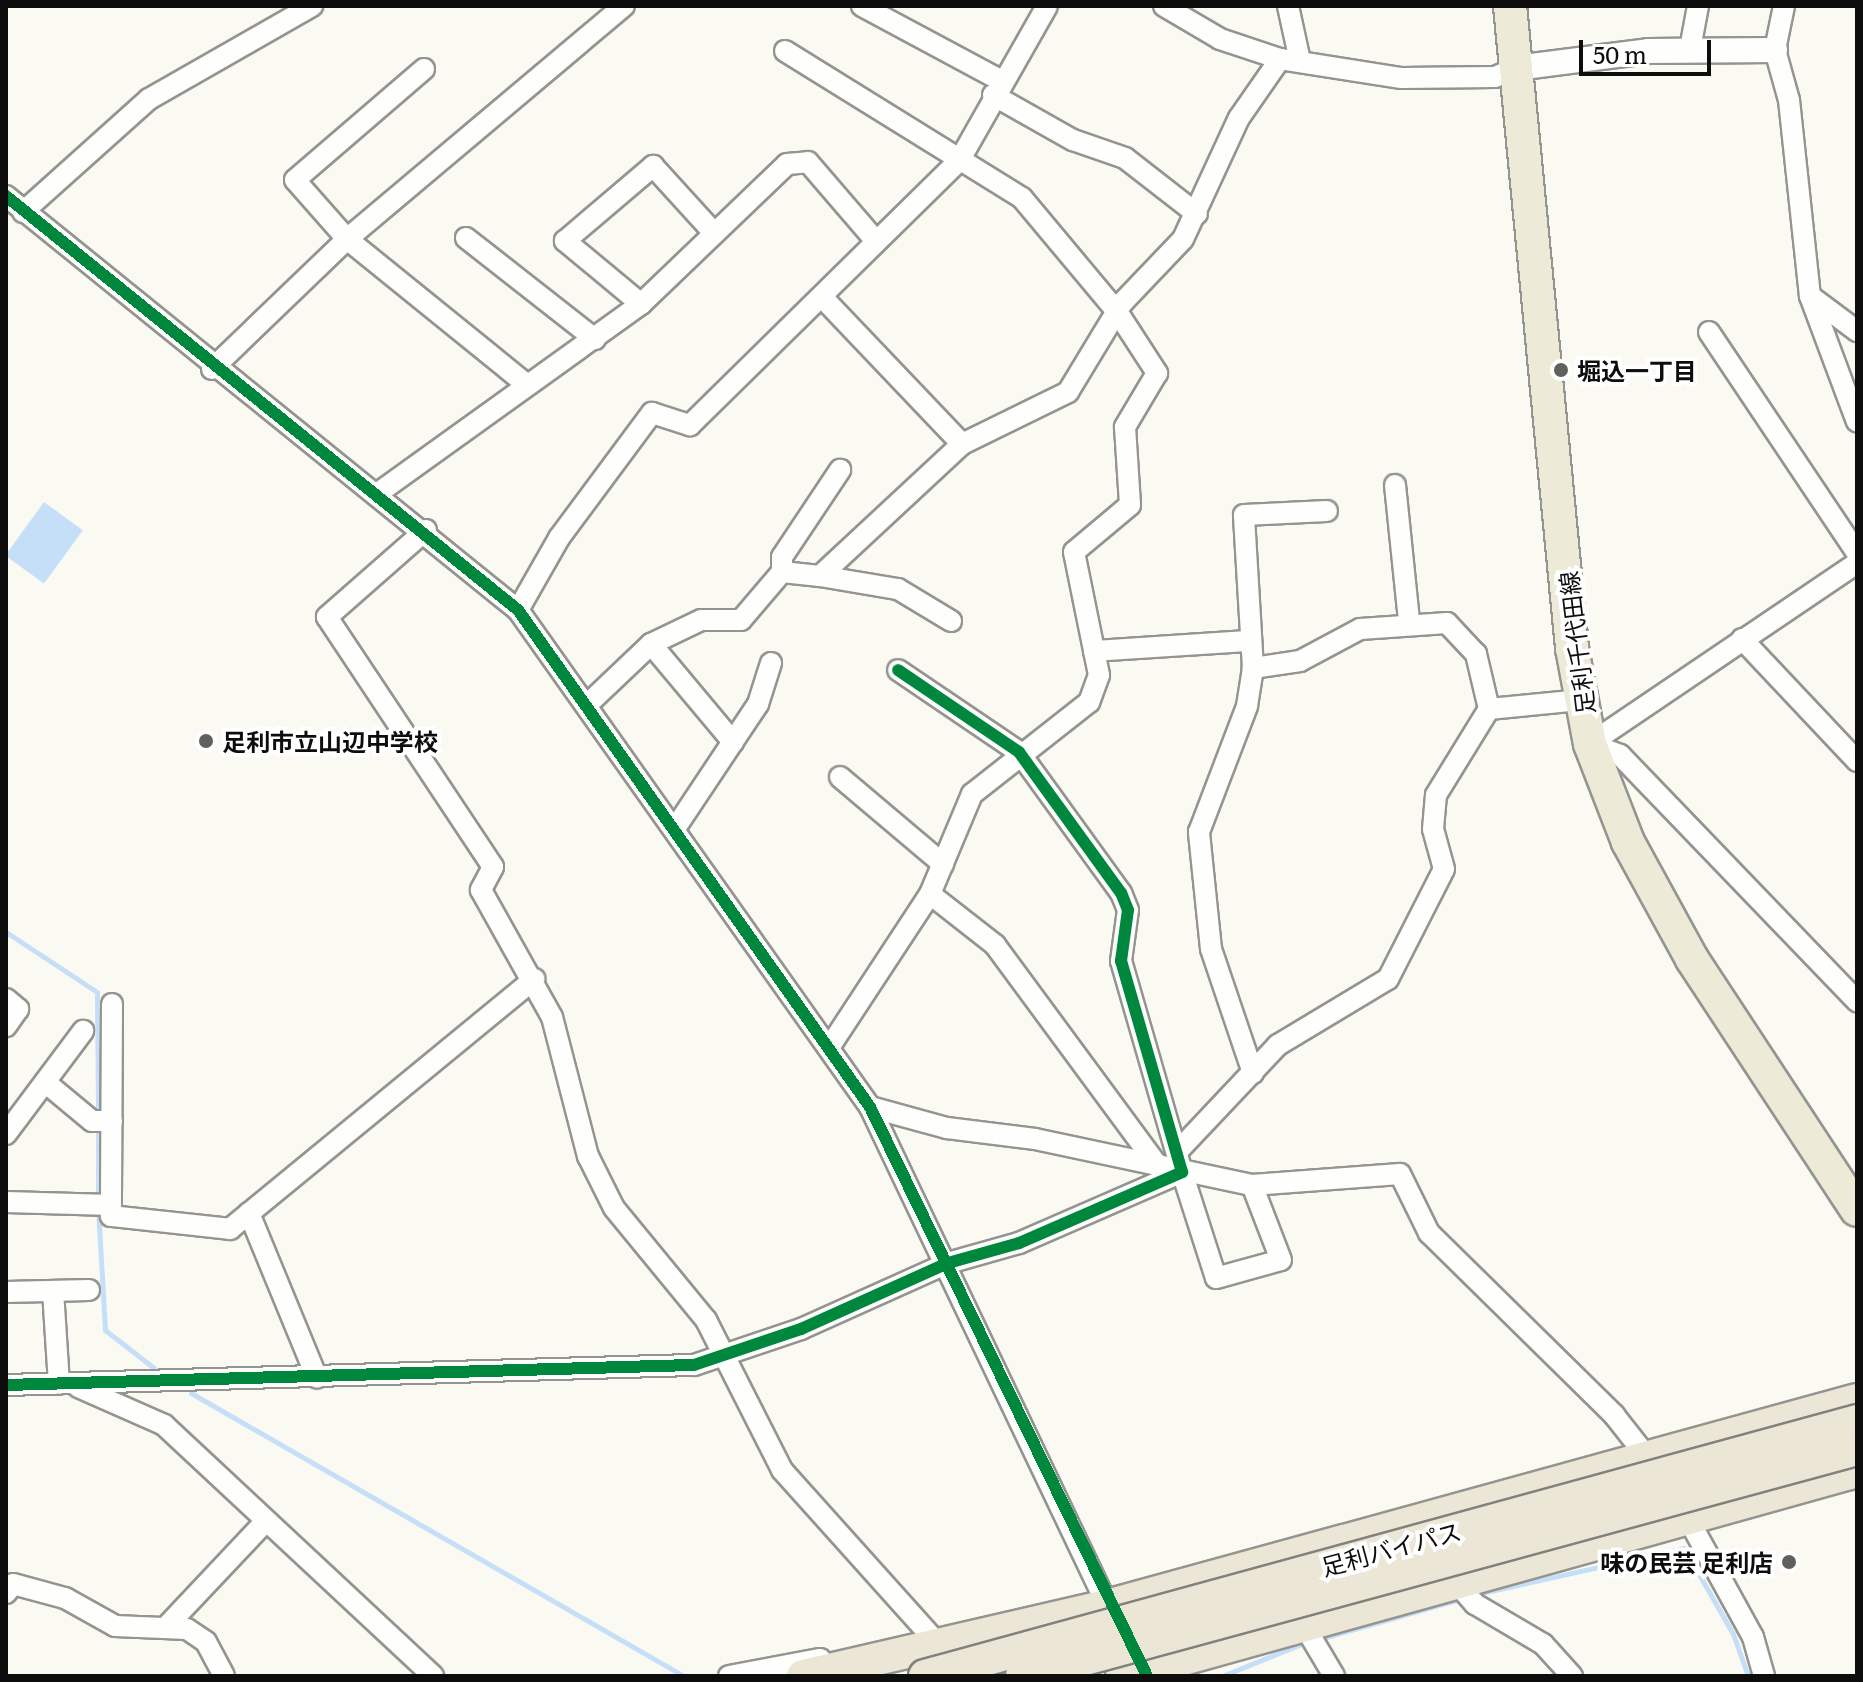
<!DOCTYPE html>
<meta charset="utf-8">
<style>
body{margin:0}
#map{position:relative;width:1863px;height:1682px;overflow:hidden;background:#fbfaf2;font-family:Literata,"Noto Sans JP",serif}
div>[style]{position:absolute}
.water>*{inset:0;background:#c5dff8;transform-origin:0 0}
.stream>*{height:5px;margin:-2.5px;padding:0 2.5px;transform-origin:2.5px;border-radius:2.5px;background:#c5dff8}
.roads{filter:drop-shadow(2px 0 #949490) drop-shadow(-2px 0 #949490) drop-shadow(0 2px #949490) drop-shadow(0 -2px #949490)}
.minor>*{height:20px;margin:-10px;padding:0 10px;transform-origin:10px;border-radius:10px;background:#fefefd}
.tertiary>*{height:24px;margin:-12px;padding:0 12px;transform-origin:12px;border-radius:12px;background:#fefefd}
.primary>*{height:32px;margin:-16px;padding:0 16px;transform-origin:16px;border-radius:16px;background:#edead8}
.trunk>*{height:32px;margin:-16px;padding:0 16px;transform-origin:16px;border-radius:16px;background:#ece6d6}
.bridges{filter:drop-shadow(2px 0 #81817d) drop-shadow(-2px 0 #81817d) drop-shadow(0 2px #81817d) drop-shadow(0 -2px #81817d)}
.trunk-bridge>*{height:32px;margin:-16px;padding:0 16px;transform-origin:16px;border-radius:16px;background:#ece6d6}
.cycleway>*{height:12px;margin:-6px;padding:0 6px;transform-origin:6px;border-radius:6px;background:#00873e}
.dots>*{width:22px;height:22px;translate:-50% -50%;box-sizing:border-box;border:4px solid #fff;border-radius:50%}
span{translate:-50% -50%;white-space:nowrap;text-align:center;line-height:1.15;-webkit-text-stroke:8px #fff;paint-order:stroke}
.poi-label{font-size:24px;color:#0d0d0d;font-weight:700}
.left{translate:0 -50%;text-align:left}
.right{translate:-100% -50%;text-align:right}
.street-label{font-size:24px;color:#0d0d0d}
.frame{position:absolute;inset:0;border:8px solid #0d0d0d;pointer-events:none}
.scale{position:absolute;left:1579px;top:40px;width:132px;height:36px;box-sizing:border-box;border:4px solid #0d0d0d;border-top:0;padding-left:10px;font-size:24px;line-height:28px;white-space:nowrap;color:#0d0d0d;-webkit-text-stroke:6px #fff;paint-order:stroke}
</style>
<div id="map">
<div class="water">
<div style="left:44px;top:502px;width:48px;height:66px;rotate:36deg"></div>
</div>
<div class="stream">
<div style="left:6px;top:932px;width:109px;rotate:33.4deg"></div>
<div style="left:97px;top:992px;width:126px;rotate:89.5deg"></div>
<div style="left:98px;top:1128px;width:70px;rotate:90deg"></div>
<div style="left:98px;top:1208px;width:122px;rotate:86.7deg"></div>
<div style="left:105px;top:1330px;width:62px;rotate:37.8deg"></div>
<div style="left:191px;top:1393px;width:568px;rotate:29.86deg"></div>
<div style="left:1473px;top:1595px;width:216px;rotate:-12.6deg"></div>
<div style="left:1684px;top:1548px;width:99px;rotate:60.3deg"></div>
<div style="left:1733px;top:1634px;width:45px;rotate:70.3deg"></div>
<div style="left:1319px;top:1639px;width:151px;rotate:-15.8deg"></div>
<div style="left:1222px;top:1676px;width:91px;rotate:-22deg"></div>
</div>
<div class="roads">
<div class="minor">
<div style="left:862px;top:6px;width:159px;rotate:28.2deg"></div>
<div style="left:1164px;top:6px;width:65px;rotate:30.5deg"></div>
<div style="left:1220px;top:39px;width:63px;rotate:18.4deg"></div>
<div style="left:1280px;top:59px;width:123px;rotate:8.9deg"></div>
<div style="left:1402px;top:78px;width:93px;rotate:-0.6deg"></div>
<div style="left:1495px;top:77px;width:23px;rotate:-23deg"></div>
<div style="left:1288px;top:6px;width:56px;rotate:77.7deg"></div>
<div style="left:1784px;top:6px;width:45px;rotate:101.6deg"></div>
<div style="left:1775px;top:50px;width:52px;rotate:74.4deg"></div>
<div style="left:1789px;top:100px;width:197px;rotate:83.9deg"></div>
<div style="left:1810px;top:296px;width:134px;rotate:69.5deg"></div>
<div style="left:1690px;top:49px;width:44px;rotate:-79.5deg"></div>
<div style="left:785px;top:51px;width:279px;rotate:31.8deg"></div>
<div style="left:1022px;top:198px;width:150px;rotate:50.1deg"></div>
<div style="left:1118px;top:313px;width:72px;rotate:57deg"></div>
<div style="left:1157px;top:373px;width:63px;rotate:120.7deg"></div>
<div style="left:1125px;top:427px;width:78px;rotate:86.3deg"></div>
<div style="left:1130px;top:505px;width:73px;rotate:140deg"></div>
<div style="left:1074px;top:552px;width:126px;rotate:78.5deg"></div>
<div style="left:1099px;top:675px;width:29px;rotate:110deg"></div>
<div style="left:1089px;top:702px;width:149px;rotate:141.8deg"></div>
<div style="left:972px;top:794px;width:108px;rotate:112.8deg"></div>
<div style="left:930px;top:894px;width:182px;rotate:123.3deg"></div>
<div style="left:424px;top:69px;width:170px;rotate:139.3deg"></div>
<div style="left:295px;top:180px;width:79px;rotate:48.6deg"></div>
<div style="left:347px;top:239px;width:230px;rotate:39deg"></div>
<div style="left:993px;top:95px;width:92px;rotate:29.4deg"></div>
<div style="left:1073px;top:140px;width:55px;rotate:19.1deg"></div>
<div style="left:1125px;top:158px;width:91px;rotate:37.9deg"></div>
<div style="left:6px;top:196px;width:658px;rotate:38.96deg"></div>
<div style="left:518px;top:610px;width:609px;rotate:54.69deg"></div>
<div style="left:870px;top:1107px;width:560px;rotate:64.53deg"></div>
<div style="left:23px;top:212px;width:169px;rotate:-41.9deg"></div>
<div style="left:149px;top:99px;width:188px;rotate:-29.7deg"></div>
<div style="left:466px;top:238px;width:164px;rotate:38.1deg"></div>
<div style="left:1810px;top:296px;width:59px;rotate:36.7deg"></div>
<div style="left:822px;top:297px;width:203px;rotate:46.4deg"></div>
<div style="left:641px;top:304px;width:99px;rotate:-140.3deg"></div>
<div style="left:565px;top:241px;width:116px;rotate:-40.4deg"></div>
<div style="left:653px;top:166px;width:91px;rotate:47.7deg"></div>
<div style="left:1709px;top:332px;width:266px;rotate:56.2deg"></div>
<div style="left:212px;top:369px;width:187px;rotate:-43.9deg"></div>
<div style="left:347px;top:239px;width:362px;rotate:-40.1deg"></div>
<div style="left:1395px;top:485px;width:137px;rotate:84.1deg"></div>
<div style="left:378px;top:493px;width:324px;rotate:-35.7deg"></div>
<div style="left:641px;top:304px;width:202px;rotate:-43.8deg"></div>
<div style="left:787px;top:164px;width:21px;rotate:-5deg"></div>
<div style="left:808px;top:162px;width:104px;rotate:49.3deg"></div>
<div style="left:426px;top:530px;width:132px;rotate:138.7deg"></div>
<div style="left:327px;top:617px;width:300px;rotate:56.4deg"></div>
<div style="left:493px;top:867px;width:26px;rotate:118deg"></div>
<div style="left:481px;top:890px;width:145px;rotate:60.8deg"></div>
<div style="left:552px;top:1017px;width:144px;rotate:75.5deg"></div>
<div style="left:588px;top:1156px;width:58px;rotate:63.4deg"></div>
<div style="left:614px;top:1208px;width:145px;rotate:50.6deg"></div>
<div style="left:706px;top:1320px;width:168px;rotate:63.1deg"></div>
<div style="left:782px;top:1470px;width:232px;rotate:48.1deg"></div>
<div style="left:1857px;top:563px;width:323px;rotate:145.9deg"></div>
<div style="left:1590px;top:744px;width:32px;rotate:20deg"></div>
<div style="left:1620px;top:755px;width:342px;rotate:46.1deg"></div>
<div style="left:782px;top:572px;width:15px;rotate:-90deg"></div>
<div style="left:782px;top:557px;width:105px;rotate:-56.3deg"></div>
<div style="left:820px;top:576px;width:79px;rotate:9.5deg"></div>
<div style="left:898px;top:589px;width:62px;rotate:31.1deg"></div>
<div style="left:518px;top:610px;width:83px;rotate:-60.3deg"></div>
<div style="left:559px;top:538px;width:156px;rotate:-53.4deg"></div>
<div style="left:652px;top:413px;width:40px;rotate:18deg"></div>
<div style="left:690px;top:425px;width:377px;rotate:-44.5deg"></div>
<div style="left:959px;top:161px;width:178px;rotate:-60.4deg"></div>
<div style="left:1742px;top:639px;width:168px;rotate:46.7deg"></div>
<div style="left:651px;top:644px;width:128px;rotate:50.1deg"></div>
<div style="left:1094px;top:651px;width:155px;rotate:-3.7deg"></div>
<div style="left:589px;top:703px;width:86px;rotate:-43.6deg"></div>
<div style="left:651px;top:644px;width:55px;rotate:-25.6deg"></div>
<div style="left:701px;top:620px;width:40px"></div>
<div style="left:741px;top:620px;width:63px;rotate:-49.5deg"></div>
<div style="left:782px;top:572px;width:38px;rotate:6deg"></div>
<div style="left:820px;top:576px;width:194px;rotate:-42.9deg"></div>
<div style="left:962px;top:444px;width:118px;rotate:-26.1deg"></div>
<div style="left:1068px;top:392px;width:104px;rotate:-58.8deg"></div>
<div style="left:1122px;top:303px;width:88px;rotate:-46.4deg"></div>
<div style="left:1183px;top:239px;width:133px;rotate:-65.2deg"></div>
<div style="left:1239px;top:118px;width:72px;rotate:-55.2deg"></div>
<div style="left:1489px;top:709px;width:91px;rotate:-5.6deg"></div>
<div style="left:840px;top:777px;width:135px;rotate:40.2deg"></div>
<div style="left:676px;top:827px;width:148px;rotate:-56.3deg"></div>
<div style="left:758px;top:704px;width:43px;rotate:-72.4deg"></div>
<div style="left:930px;top:894px;width:83px;rotate:38.1deg"></div>
<div style="left:995px;top:945px;width:275px;rotate:53.6deg"></div>
<div style="left:6px;top:999px;width:16px;rotate:40deg"></div>
<div style="left:18px;top:1009px;width:21px;rotate:125deg"></div>
<div style="left:112px;top:1004px;width:212px;rotate:90.3deg"></div>
<div style="left:111px;top:1216px;width:120px;rotate:6.2deg"></div>
<div style="left:230px;top:1229px;width:394px;rotate:-39.4deg"></div>
<div style="left:1253px;top:1073px;width:131px;rotate:-108.7deg"></div>
<div style="left:1211px;top:949px;width:118px;rotate:-95.9deg"></div>
<div style="left:1199px;top:832px;width:135px;rotate:-69.1deg"></div>
<div style="left:1247px;top:706px;width:38px;rotate:-81deg"></div>
<div style="left:1253px;top:668px;width:153px;rotate:-93.4deg"></div>
<div style="left:1244px;top:515px;width:83px;rotate:-2.8deg"></div>
<div style="left:45px;top:1082px;width:61px;rotate:39.7deg"></div>
<div style="left:92px;top:1121px;width:20px"></div>
<div style="left:870px;top:1107px;width:80px;rotate:15.3deg"></div>
<div style="left:947px;top:1128px;width:89px;rotate:7.1deg"></div>
<div style="left:1035px;top:1139px;width:222px;rotate:12deg"></div>
<div style="left:1252px;top:1185px;width:148px;rotate:-4.3deg"></div>
<div style="left:1400px;top:1174px;width:66px;rotate:63.8deg"></div>
<div style="left:1429px;top:1233px;width:260px;rotate:44.5deg"></div>
<div style="left:1614px;top:1415px;width:53px;rotate:51.8deg"></div>
<div style="left:6px;top:1134px;width:129px;rotate:-53.2deg"></div>
<div style="left:1177px;top:1152px;width:147px;rotate:-46.7deg"></div>
<div style="left:1278px;top:1045px;width:128px;rotate:-31deg"></div>
<div style="left:1388px;top:979px;width:123px;rotate:-63deg"></div>
<div style="left:1444px;top:869px;width:41px;rotate:-105.4deg"></div>
<div style="left:1433px;top:829px;width:34px;rotate:-85deg"></div>
<div style="left:1436px;top:795px;width:101px;rotate:-58.4deg"></div>
<div style="left:1489px;top:709px;width:57px;rotate:-103.3deg"></div>
<div style="left:1476px;top:654px;width:42px;rotate:-133.1deg"></div>
<div style="left:1447px;top:623px;width:87px;rotate:176.1deg"></div>
<div style="left:1360px;top:629px;width:68px;rotate:151.9deg"></div>
<div style="left:1300px;top:661px;width:48px;rotate:171.5deg"></div>
<div style="left:1182px;top:1172px;width:111px;rotate:72.2deg"></div>
<div style="left:1216px;top:1278px;width:67px;rotate:-15.5deg"></div>
<div style="left:1281px;top:1260px;width:80px;rotate:-111.1deg"></div>
<div style="left:6px;top:1202px;width:105px;rotate:1.6deg"></div>
<div style="left:249px;top:1213px;width:178px;rotate:67.6deg"></div>
<div style="left:53px;top:1291px;width:93px;rotate:86.3deg"></div>
<div style="left:6px;top:1292px;width:83px;rotate:-1.4deg"></div>
<div style="left:6px;top:1385px;width:688px;rotate:-1.67deg"></div>
<div style="left:694px;top:1365px;width:113px;rotate:-18.6deg"></div>
<div style="left:801px;top:1329px;width:161px;rotate:-24.2deg"></div>
<div style="left:948px;top:1263px;width:74px;rotate:-15.7deg"></div>
<div style="left:1019px;top:1243px;width:178px;rotate:-23.5deg"></div>
<div style="left:1182px;top:1172px;width:220px;rotate:-106.1deg"></div>
<div style="left:1121px;top:961px;width:51px;rotate:-82.2deg"></div>
<div style="left:1128px;top:910px;width:18px;rotate:-112deg"></div>
<div style="left:1121px;top:893px;width:174px;rotate:-125.9deg"></div>
<div style="left:1019px;top:752px;width:146px;rotate:-145.9deg"></div>
<div style="left:78px;top:1387px;width:94px;rotate:23.8deg"></div>
<div style="left:164px;top:1425px;width:368px;rotate:43deg"></div>
<div style="left:1687px;top:1517px;width:137px;rotate:61.2deg"></div>
<div style="left:1753px;top:1637px;width:41px;rotate:74.2deg"></div>
<div style="left:1454px;top:1580px;width:32px;rotate:49deg"></div>
<div style="left:1475px;top:1604px;width:79px;rotate:30.5deg"></div>
<div style="left:1543px;top:1644px;width:43px;rotate:47.8deg"></div>
<div style="left:6px;top:1593px;width:11px;rotate:-52deg"></div>
<div style="left:13px;top:1584px;width:54px;rotate:15.1deg"></div>
<div style="left:65px;top:1598px;width:57px;rotate:29.2deg"></div>
<div style="left:115px;top:1626px;width:72px;rotate:2.4deg"></div>
<div style="left:187px;top:1629px;width:23px;rotate:34deg"></div>
<div style="left:206px;top:1642px;width:38px;rotate:62deg"></div>
<div style="left:1302px;top:1622px;width:63px;rotate:59.3deg"></div>
<div style="left:165px;top:1628px;width:147px;rotate:-46.7deg"></div>
<div style="left:729px;top:1676px;width:93px;rotate:-10.6deg"></div>
</div>
<div class="tertiary">
<div style="left:1516px;top:68px;width:133px;rotate:-7.3deg"></div>
<div style="left:1648px;top:51px;width:127px;rotate:-0.5deg"></div>
</div>
<div class="primary">
<div style="left:1510px;top:6px;width:645px;rotate:84.48deg"></div>
<div style="left:1572px;top:648px;width:98px;rotate:79.4deg"></div>
<div style="left:1590px;top:744px;width:105px;rotate:68.8deg"></div>
<div style="left:1628px;top:842px;width:133px;rotate:61.3deg"></div>
<div style="left:1692px;top:959px;width:300px;rotate:56.7deg"></div>
</div>
<div class="trunk">
<div style="left:803px;top:1676px;width:312px;rotate:-13deg"></div>
<div style="left:1107px;top:1606px;width:778px;rotate:-15.36deg"></div>
<div style="left:1122px;top:1676px;width:763px;rotate:-15.58deg"></div>
</div>
</div>
<div class="bridges">
<div class="trunk-bridge">
<div style="left:925px;top:1676px;width:966px;rotate:-15.3deg"></div>
<div style="left:1022px;top:1676px;width:865px;rotate:-15.21deg"></div>
</div>
</div>
<div class="cycleway">
<div style="left:6px;top:196px;width:658px;rotate:38.96deg"></div>
<div style="left:518px;top:610px;width:609px;rotate:54.69deg"></div>
<div style="left:870px;top:1107px;width:633px;rotate:64.04deg"></div>
<div style="left:6px;top:1385px;width:688px;rotate:-1.67deg"></div>
<div style="left:694px;top:1365px;width:113px;rotate:-18.6deg"></div>
<div style="left:801px;top:1329px;width:161px;rotate:-24.2deg"></div>
<div style="left:948px;top:1263px;width:74px;rotate:-15.7deg"></div>
<div style="left:1019px;top:1243px;width:178px;rotate:-23.5deg"></div>
<div style="left:1182px;top:1172px;width:220px;rotate:-106.1deg"></div>
<div style="left:1121px;top:961px;width:51px;rotate:-82.2deg"></div>
<div style="left:1128px;top:910px;width:18px;rotate:-112deg"></div>
<div style="left:1121px;top:893px;width:174px;rotate:-125.9deg"></div>
<div style="left:1019px;top:752px;width:146px;rotate:-145.9deg"></div>
</div>
<div class="dots">
<div style="left:1561px;top:370px;background:#60605d"></div>
<div style="left:206px;top:741px;background:#60605d"></div>
<div style="left:1789px;top:1562px;background:#60605d"></div>
</div>
<div class="poi-label">
<span class="left" style="left:1577px;top:370px">堀込一丁目</span>
<span class="left" style="left:222px;top:741px">足利市立山辺中学校</span>
<span class="right" style="left:1773px;top:1562px">味の民芸 足利店</span>
</div>
<div class="street-label">
<span style="left:1576px;top:643px;rotate:-97deg">足利千代田線</span>
<span style="left:1391px;top:1548px;rotate:-15deg">足利バイパス</span>
</div>
<div class="frame"></div>
<div class="scale">50 m</div>
</div>
